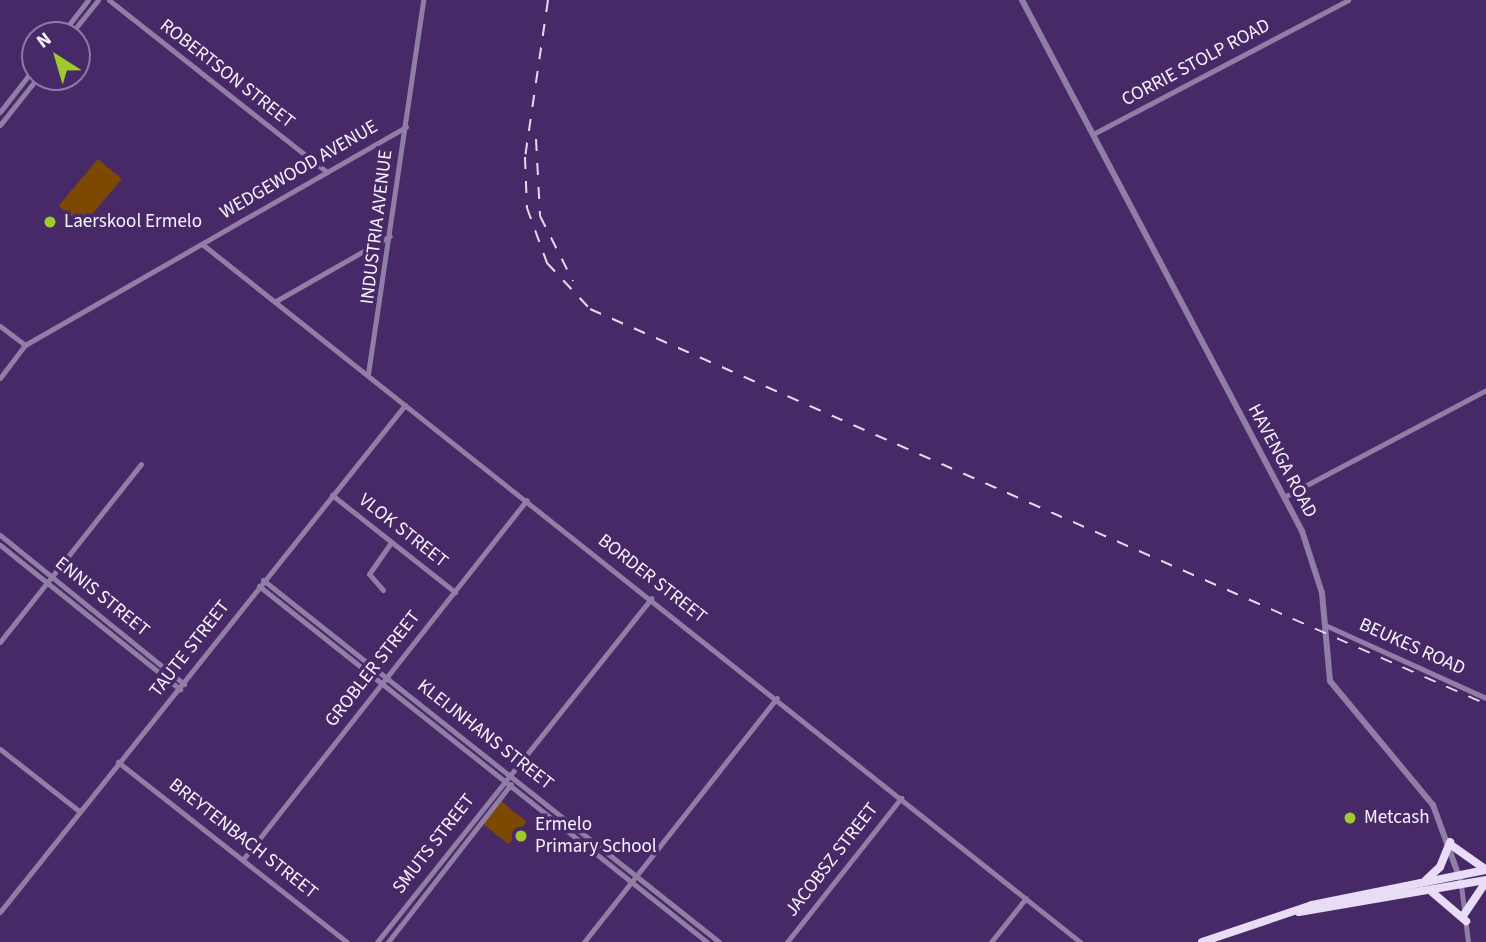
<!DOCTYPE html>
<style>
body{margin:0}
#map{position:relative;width:1486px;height:942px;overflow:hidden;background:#482967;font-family:"Source Sans 3",sans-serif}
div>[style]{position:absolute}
.green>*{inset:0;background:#7d4902;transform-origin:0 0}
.minor>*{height:5px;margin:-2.5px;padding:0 2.5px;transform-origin:2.5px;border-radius:2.5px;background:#907ea7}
.tertiary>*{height:6px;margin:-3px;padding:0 3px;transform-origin:3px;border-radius:3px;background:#907ea7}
.trunk>*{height:8px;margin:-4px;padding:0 4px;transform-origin:4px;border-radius:4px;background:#e8dcf6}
.rail>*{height:2px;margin-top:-1px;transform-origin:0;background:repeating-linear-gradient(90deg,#e2dcea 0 12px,transparent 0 24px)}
.dots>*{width:19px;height:19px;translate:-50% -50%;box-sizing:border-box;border:4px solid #482967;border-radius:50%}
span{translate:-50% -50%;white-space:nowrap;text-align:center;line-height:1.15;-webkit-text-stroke:7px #482967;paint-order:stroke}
.street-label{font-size:19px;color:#f6f3fb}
.poi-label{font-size:19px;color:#f6f3fb}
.left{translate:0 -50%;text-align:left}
.north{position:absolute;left:21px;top:21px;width:70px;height:70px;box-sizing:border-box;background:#482967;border:2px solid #8e7aa2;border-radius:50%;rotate:323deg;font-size:19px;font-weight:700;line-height:28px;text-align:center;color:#f6f3fb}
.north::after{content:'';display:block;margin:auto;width:24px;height:32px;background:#9eca2e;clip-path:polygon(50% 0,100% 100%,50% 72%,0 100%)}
</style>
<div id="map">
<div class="green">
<div style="left:98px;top:159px;width:31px;height:61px;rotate:40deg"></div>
<div style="left:501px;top:801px;width:33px;height:29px;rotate:39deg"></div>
</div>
<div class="minor">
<div style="left:109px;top:0;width:278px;rotate:38.3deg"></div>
<div style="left:61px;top:35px;width:44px;rotate:-52.4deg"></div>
<div style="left:70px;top:35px;width:45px;rotate:-51.3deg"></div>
<div style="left:0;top:112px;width:57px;rotate:-52.1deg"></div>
<div style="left:0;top:125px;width:61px;rotate:-51.6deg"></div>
<div style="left:1095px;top:133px;width:286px;rotate:-27.7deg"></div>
<div style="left:202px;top:244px;width:1122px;rotate:38.48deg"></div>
<div style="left:276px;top:301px;width:131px;rotate:-29.7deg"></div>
<div style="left:0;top:326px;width:31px;rotate:37deg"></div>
<div style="left:368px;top:374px;width:378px;rotate:-81.6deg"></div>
<div style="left:0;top:378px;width:41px;rotate:-52.9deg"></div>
<div style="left:25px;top:345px;width:439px;rotate:-29.8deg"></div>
<div style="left:332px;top:495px;width:157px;rotate:38.3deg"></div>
<div style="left:1284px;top:497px;width:229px;rotate:-27.9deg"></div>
<div style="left:0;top:535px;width:237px;rotate:39deg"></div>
<div style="left:0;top:545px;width:231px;rotate:38.7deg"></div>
<div style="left:263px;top:580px;width:582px;rotate:38.44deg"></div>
<div style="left:259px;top:586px;width:572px;rotate:38.47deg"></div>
<div style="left:383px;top:590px;width:21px;rotate:-131deg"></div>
<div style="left:369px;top:574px;width:39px;rotate:-55deg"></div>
<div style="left:1325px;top:625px;width:177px;rotate:24.4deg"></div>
<div style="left:0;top:642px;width:227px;rotate:-51.6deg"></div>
<div style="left:0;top:749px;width:100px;rotate:38.1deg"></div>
<div style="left:118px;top:762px;width:291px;rotate:38.2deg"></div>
<div style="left:244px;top:858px;width:456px;rotate:-51.7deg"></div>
<div style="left:1461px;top:885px;width:57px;rotate:83deg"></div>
<div style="left:0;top:912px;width:649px;rotate:-51.38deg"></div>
<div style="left:377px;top:942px;width:440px;rotate:-51.4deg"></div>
<div style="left:388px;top:942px;width:200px;rotate:-52.1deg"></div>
<div style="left:584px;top:942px;width:311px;rotate:-51.7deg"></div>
<div style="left:787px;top:942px;width:184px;rotate:-51.6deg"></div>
<div style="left:991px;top:942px;width:56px;rotate:-51.5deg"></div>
</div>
<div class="tertiary">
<div style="left:1022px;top:0;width:600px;rotate:62.2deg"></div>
<div style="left:1302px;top:531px;width:65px;rotate:72.1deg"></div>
<div style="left:1322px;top:593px;width:88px;rotate:84.8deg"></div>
<div style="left:1330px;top:681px;width:161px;rotate:50.3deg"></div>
<div style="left:1433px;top:805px;width:79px;rotate:70deg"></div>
</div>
<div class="trunk">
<div style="left:1451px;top:845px;width:42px;rotate:35.2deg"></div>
<div style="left:1426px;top:880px;width:19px;rotate:-43deg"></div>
<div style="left:1440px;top:867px;width:27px;rotate:-68deg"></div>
<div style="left:1432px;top:892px;width:45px;rotate:40.5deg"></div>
<div style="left:1299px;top:912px;width:190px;rotate:-9.7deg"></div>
<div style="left:1465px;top:913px;width:37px;rotate:-56deg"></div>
<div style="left:1202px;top:942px;width:116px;rotate:-18.6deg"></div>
<div style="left:1312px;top:905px;width:177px;rotate:-11.4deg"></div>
</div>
<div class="rail">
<div style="left:548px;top:0;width:159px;rotate:98.3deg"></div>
<div style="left:525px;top:157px;width:51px;rotate:87.8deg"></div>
<div style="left:527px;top:208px;width:59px;rotate:70deg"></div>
<div style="left:547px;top:263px;width:63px;rotate:46.9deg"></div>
<div style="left:590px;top:309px;width:979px;rotate:23.79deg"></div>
<div style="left:536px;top:139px;width:77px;rotate:87deg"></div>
<div style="left:540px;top:216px;width:73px;rotate:63.1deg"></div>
</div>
<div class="dots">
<div style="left:50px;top:222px;background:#9eca2e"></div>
<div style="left:1350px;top:818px;background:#9eca2e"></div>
<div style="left:521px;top:836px;background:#9eca2e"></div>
</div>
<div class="street-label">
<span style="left:1196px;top:63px;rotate:-28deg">CORRIE STOLP ROAD</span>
<span style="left:227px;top:74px;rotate:38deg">ROBERTSON STREET</span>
<span style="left:299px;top:170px;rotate:-30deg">WEDGEWOOD AVENUE</span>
<span style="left:377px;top:227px;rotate:-83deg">INDUSTRIA AVENUE</span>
<span style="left:1282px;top:461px;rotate:62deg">HAVENGA ROAD</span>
<span style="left:403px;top:531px;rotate:38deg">VLOK STREET</span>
<span style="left:652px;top:579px;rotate:38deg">BORDER STREET</span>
<span style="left:102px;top:597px;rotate:39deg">ENNIS STREET</span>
<span style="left:1412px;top:647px;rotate:24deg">BEUKES ROAD</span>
<span style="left:190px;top:649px;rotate:-52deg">TAUTE STREET</span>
<span style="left:373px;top:669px;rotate:-52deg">GROBLER STREET</span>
<span style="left:485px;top:735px;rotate:38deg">KLEIJNHANS STREET</span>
<span style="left:243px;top:839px;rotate:38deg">BREYTENBACH STREET</span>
<span style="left:434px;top:844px;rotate:-52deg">SMUTS STREET</span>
<span style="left:832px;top:860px;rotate:-52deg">JACOBSZ STREET</span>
</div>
<div class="poi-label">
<span class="left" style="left:64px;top:222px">Laerskool Ermelo</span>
<span class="left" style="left:1364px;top:818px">Metcash</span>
<span class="left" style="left:535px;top:836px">Ermelo<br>Primary School</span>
</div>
<div class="north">N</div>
</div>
